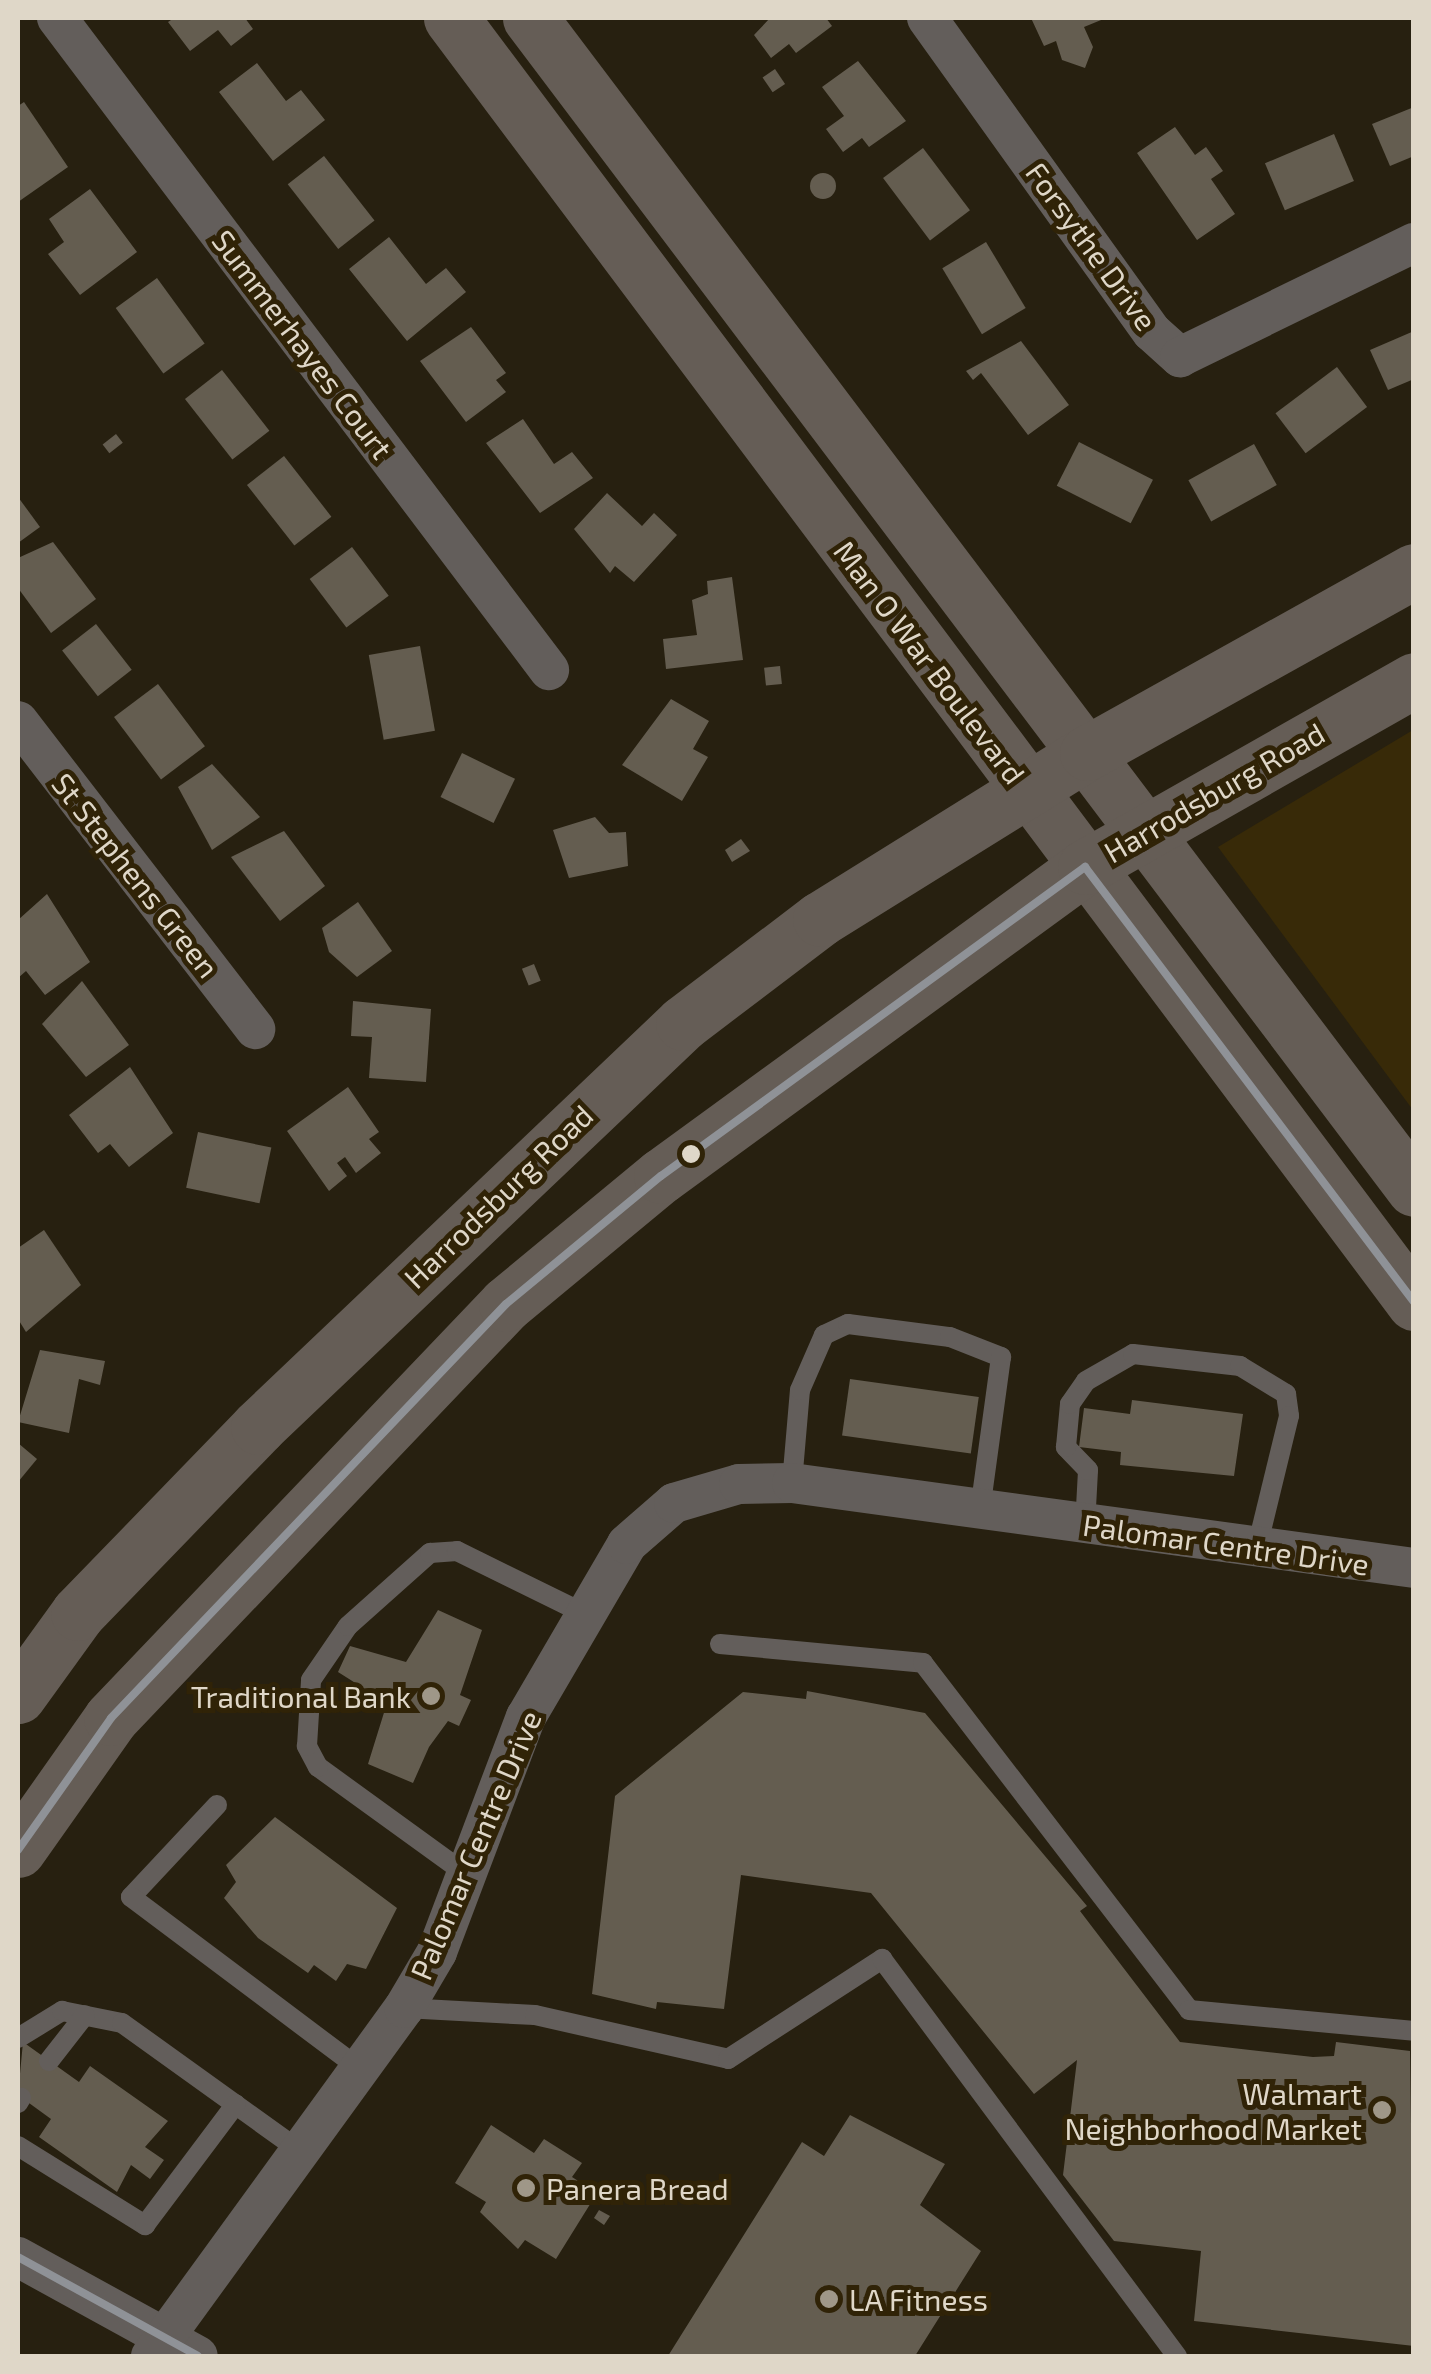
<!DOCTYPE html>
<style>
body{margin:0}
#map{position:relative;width:1431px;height:2374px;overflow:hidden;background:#272010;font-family:"Exo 2",sans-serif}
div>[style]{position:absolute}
.built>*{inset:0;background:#382a08}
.building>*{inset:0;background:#645d50;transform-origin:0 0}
.round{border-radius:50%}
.service>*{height:20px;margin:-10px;padding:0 10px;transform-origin:10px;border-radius:10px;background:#635e5b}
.minor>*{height:40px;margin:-20px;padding:0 20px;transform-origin:20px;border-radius:20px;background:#635e5b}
.primary>*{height:55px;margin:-27.5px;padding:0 27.5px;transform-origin:27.5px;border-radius:27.5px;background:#655d56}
.bus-1>*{height:8px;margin:-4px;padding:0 4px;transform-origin:4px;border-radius:4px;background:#8f9297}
.dots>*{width:28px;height:28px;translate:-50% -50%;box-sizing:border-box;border:5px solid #302307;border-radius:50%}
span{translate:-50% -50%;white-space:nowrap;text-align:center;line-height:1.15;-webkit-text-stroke:10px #302307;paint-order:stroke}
.street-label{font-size:30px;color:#dfd7c8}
.poi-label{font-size:30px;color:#dfd7c8}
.right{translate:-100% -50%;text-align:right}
.left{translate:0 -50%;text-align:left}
.frame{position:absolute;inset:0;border:20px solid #dfd7c8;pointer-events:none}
</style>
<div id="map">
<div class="built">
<div style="clip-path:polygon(1413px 730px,1413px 1110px,1218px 847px)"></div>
</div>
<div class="building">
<div style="clip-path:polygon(174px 18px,245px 18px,253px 29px,231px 46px,218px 30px,190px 51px,168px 22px)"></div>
<div style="clip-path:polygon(770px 18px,826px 18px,832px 26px,796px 53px,789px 44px,771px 58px,754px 35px)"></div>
<div style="clip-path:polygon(1031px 18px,1106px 18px,1084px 27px,1093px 47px,1085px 68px,1062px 60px,1056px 41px,1044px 46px)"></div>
<div style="clip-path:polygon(858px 61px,906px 121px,869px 147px,862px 138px,843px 152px,826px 129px,844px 116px,822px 87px)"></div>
<div style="clip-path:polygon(257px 63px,286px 101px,301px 90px,325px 120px,273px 161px,219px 92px)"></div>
<div style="left:775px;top:69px;width:18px;height:15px;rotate:56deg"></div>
<div style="clip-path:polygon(24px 102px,68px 167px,18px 202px,18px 106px)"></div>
<div style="clip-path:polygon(1414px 107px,1414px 156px,1390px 166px,1372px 124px)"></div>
<div style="clip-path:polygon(1175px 127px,1195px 155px,1206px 147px,1223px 171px,1211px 179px,1235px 214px,1197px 240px,1137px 153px)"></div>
<div style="left:1334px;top:134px;width:51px;height:75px;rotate:67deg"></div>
<div style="left:923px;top:148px;width:78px;height:50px;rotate:53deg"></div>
<div style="left:324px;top:156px;width:82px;height:46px;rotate:52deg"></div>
<div class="round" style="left:810px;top:173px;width:26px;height:26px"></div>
<div style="clip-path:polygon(90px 189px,137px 252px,80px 295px,48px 254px,64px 242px,49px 219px)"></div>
<div style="clip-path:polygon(389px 237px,426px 284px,446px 268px,466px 292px,407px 341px,349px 269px)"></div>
<div style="left:986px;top:242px;width:77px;height:51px;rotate:59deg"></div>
<div style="left:157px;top:278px;width:81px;height:51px;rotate:54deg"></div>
<div style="clip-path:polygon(471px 327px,506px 373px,496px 380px,506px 392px,466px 422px,420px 361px)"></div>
<div style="clip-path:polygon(1414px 331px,1414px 379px,1388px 390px,1370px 350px)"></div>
<div style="clip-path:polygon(1021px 341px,1069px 405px,1028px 435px,981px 373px,973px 380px,966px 371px)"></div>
<div style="left:1337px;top:367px;width:50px;height:77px;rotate:53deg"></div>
<div style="left:222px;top:370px;width:77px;height:47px;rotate:52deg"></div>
<div style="clip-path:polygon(523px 419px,554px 464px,572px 452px,593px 478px,540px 513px,486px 443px)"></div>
<div style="left:116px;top:434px;width:11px;height:17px;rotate:52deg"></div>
<div style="left:1079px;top:442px;width:83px;height:49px;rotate:27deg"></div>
<div style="left:1254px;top:444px;width:47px;height:75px;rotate:61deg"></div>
<div style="left:284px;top:456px;width:77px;height:47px;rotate:52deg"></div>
<div style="clip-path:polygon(607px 493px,642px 526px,654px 513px,677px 535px,634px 582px,615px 566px,610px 573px,574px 529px)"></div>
<div style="clip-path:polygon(18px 497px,40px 527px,18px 543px)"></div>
<div style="clip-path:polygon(53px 542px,96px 599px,51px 633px,18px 588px,18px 558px)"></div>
<div style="left:352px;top:547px;width:61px;height:53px;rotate:53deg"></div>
<div style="clip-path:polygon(732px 577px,743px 660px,666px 669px,663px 639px,697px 635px,692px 600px,708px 594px,707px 581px)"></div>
<div style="left:96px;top:624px;width:58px;height:43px;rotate:52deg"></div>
<div style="left:420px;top:646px;width:86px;height:52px;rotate:80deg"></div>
<div style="left:780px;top:666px;width:18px;height:16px;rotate:84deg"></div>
<div style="left:158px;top:684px;width:78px;height:55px;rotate:53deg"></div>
<div style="clip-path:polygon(671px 699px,709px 721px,693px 749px,708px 757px,682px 801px,622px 765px)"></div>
<div style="left:462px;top:753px;width:59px;height:49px;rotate:26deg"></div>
<div style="clip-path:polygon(212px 764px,260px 817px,212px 850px,178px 787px)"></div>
<div style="clip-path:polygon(595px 817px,609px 833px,626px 832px,628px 866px,569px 878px,553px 830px)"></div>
<div style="clip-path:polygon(284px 831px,325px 886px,280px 921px,231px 857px)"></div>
<div style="clip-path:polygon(741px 839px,750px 851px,732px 862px,725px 850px)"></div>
<div style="clip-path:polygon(47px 894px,90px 962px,45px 995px,26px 971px,18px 978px,18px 920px)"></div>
<div style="clip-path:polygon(358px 902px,392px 951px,357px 977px,329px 952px,322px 928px)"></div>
<div style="left:534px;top:964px;width:18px;height:13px;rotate:68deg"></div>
<div style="clip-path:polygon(82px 981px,129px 1045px,86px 1077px,42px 1024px)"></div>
<div style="clip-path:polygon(353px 1001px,431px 1009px,426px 1082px,369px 1078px,372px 1037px,351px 1036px)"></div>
<div style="clip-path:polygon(130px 1067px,173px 1133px,129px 1167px,110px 1144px,98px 1153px,69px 1115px)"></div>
<div style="clip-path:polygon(348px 1087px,379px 1132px,369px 1139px,381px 1153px,356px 1173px,345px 1157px,337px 1163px,347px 1176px,329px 1191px,287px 1131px)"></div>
<div style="left:198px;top:1132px;width:75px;height:57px;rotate:12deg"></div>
<div style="clip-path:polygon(44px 1230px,81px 1285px,26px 1332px,18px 1319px,18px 1248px)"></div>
<div style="clip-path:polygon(40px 1350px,105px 1361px,100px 1385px,79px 1379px,69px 1433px,18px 1422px)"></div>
<div style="left:850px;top:1379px;width:130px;height:57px;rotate:8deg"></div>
<div style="clip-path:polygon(1132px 1400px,1243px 1414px,1234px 1476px,1120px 1465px,1121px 1452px,1079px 1447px,1084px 1408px,1130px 1414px)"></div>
<div style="clip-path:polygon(18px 1443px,37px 1459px,18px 1482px)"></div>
<div style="clip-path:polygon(438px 1610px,482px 1630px,460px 1695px,471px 1700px,459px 1726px,448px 1721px,429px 1747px,413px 1783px,368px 1764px,387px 1703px,338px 1672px,350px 1646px,406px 1662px)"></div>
<div style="clip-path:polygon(807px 1691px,925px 1713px,1087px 1906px,1080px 1911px,1180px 2042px,1313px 2057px,1334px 2056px,1336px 2042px,1410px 2051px,1414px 2346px,1194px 2321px,1201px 2251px,1114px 2241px,1063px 2175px,1077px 2060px,1034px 2094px,871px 1893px,741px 1875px,724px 2009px,657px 2002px,656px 2009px,592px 1994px,615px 1796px,743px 1692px,806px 1699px)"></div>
<div style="clip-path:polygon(275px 1817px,397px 1908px,366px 1969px,347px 1964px,336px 1981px,314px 1965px,308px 1973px,258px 1938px,224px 1898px,236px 1882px,226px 1865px)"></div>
<div style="clip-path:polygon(23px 2042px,79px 2082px,90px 2066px,168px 2121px,145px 2147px,164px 2160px,150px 2179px,131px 2165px,117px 2192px,39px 2137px,51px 2119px,18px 2095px)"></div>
<div style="clip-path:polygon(850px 2115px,945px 2164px,920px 2205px,981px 2251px,915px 2356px,668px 2356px,802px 2142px,824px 2156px)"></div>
<div style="clip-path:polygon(491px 2125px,534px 2153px,544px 2139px,582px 2163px,572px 2177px,597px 2193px,556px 2259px,525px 2240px,518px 2249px,480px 2212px,486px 2202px,455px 2183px)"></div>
<div style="clip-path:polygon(599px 2210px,610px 2216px,604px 2225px,594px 2218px)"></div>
</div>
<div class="service">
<div style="left:792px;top:1483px;width:93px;rotate:-85.1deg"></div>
<div style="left:800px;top:1390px;width:60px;rotate:-66.4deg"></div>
<div style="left:824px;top:1335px;width:26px;rotate:-25deg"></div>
<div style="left:848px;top:1324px;width:103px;rotate:7.3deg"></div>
<div style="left:950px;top:1337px;width:55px;rotate:21.4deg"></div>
<div style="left:1001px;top:1357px;width:154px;rotate:97.8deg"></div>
<div style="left:1085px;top:1526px;width:56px;rotate:-86.9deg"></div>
<div style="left:1088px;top:1470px;width:32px;rotate:-134deg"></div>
<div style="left:1066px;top:1447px;width:43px;rotate:-84.7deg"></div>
<div style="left:1070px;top:1404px;width:28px;rotate:-55deg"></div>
<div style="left:1086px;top:1381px;width:54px;rotate:-29.9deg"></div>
<div style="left:1133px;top:1354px;width:108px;rotate:6.4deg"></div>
<div style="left:1240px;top:1366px;width:54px;rotate:31.3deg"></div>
<div style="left:1286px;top:1394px;width:22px;rotate:82deg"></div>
<div style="left:1289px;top:1416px;width:135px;rotate:103.7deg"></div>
<div style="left:720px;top:1644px;width:204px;rotate:5.3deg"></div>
<div style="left:923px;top:1663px;width:437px;rotate:52.5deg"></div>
<div style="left:1189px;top:2010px;width:226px;rotate:5.3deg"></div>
<div style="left:217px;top:1805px;width:126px;rotate:133.1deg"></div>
<div style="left:131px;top:1897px;width:285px;rotate:36.9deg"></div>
<div style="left:466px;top:1874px;width:183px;rotate:-144.1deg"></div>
<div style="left:318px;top:1767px;width:24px;rotate:-118deg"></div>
<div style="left:307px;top:1746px;width:66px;rotate:-86.5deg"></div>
<div style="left:311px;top:1680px;width:65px;rotate:-55.6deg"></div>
<div style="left:348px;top:1626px;width:110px;rotate:-41.7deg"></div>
<div style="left:430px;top:1553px;width:27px;rotate:-4deg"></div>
<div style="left:457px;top:1551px;width:140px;rotate:26.2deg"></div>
<div style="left:404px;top:2008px;width:131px;rotate:3.1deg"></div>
<div style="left:535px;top:2015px;width:198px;rotate:12.8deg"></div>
<div style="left:728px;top:2059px;width:184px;rotate:-33deg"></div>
<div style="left:882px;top:1959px;width:495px;rotate:53.4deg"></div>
<div style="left:18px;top:2038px;width:52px;rotate:-31.5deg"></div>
<div style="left:62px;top:2011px;width:61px;rotate:11.3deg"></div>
<div style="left:122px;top:2023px;width:218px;rotate:35.7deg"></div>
<div style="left:49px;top:2061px;width:58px;rotate:-52deg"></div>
<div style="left:18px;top:2103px;width:6px;rotate:-59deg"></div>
<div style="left:18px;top:2146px;width:150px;rotate:31.9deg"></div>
<div style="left:145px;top:2225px;width:151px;rotate:-53.1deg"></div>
</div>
<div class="minor">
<div style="left:57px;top:18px;width:817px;rotate:52.96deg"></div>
<div style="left:927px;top:18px;width:386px;rotate:54.4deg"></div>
<div style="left:1152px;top:332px;width:38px;rotate:42deg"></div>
<div style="left:1180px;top:357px;width:260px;rotate:-26deg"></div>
<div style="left:18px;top:721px;width:389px;rotate:52.4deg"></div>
<div style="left:18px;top:2257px;width:205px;rotate:28.8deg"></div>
<div style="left:151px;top:2356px;width:430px;rotate:-54deg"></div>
<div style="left:404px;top:2008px;width:65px;rotate:-59.5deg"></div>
<div style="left:437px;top:1952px;width:251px;rotate:-69.3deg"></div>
<div style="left:526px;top:1717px;width:200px;rotate:-59.7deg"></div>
<div style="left:627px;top:1544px;width:62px;rotate:-41.1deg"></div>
<div style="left:674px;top:1503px;width:68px;rotate:-16.3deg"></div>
<div style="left:739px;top:1484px;width:53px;rotate:-1.1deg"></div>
<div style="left:792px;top:1483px;width:628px;rotate:7.78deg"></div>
</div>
<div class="primary">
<div style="left:451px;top:18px;width:1606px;rotate:53.15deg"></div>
<div style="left:530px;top:18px;width:1467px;rotate:52.95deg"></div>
<div style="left:18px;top:1696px;width:102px;rotate:-54.1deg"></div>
<div style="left:78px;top:1613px;width:259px;rotate:-45.9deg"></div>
<div style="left:258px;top:1427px;width:586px;rotate:-43.55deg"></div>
<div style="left:683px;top:1023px;width:172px;rotate:-37.2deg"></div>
<div style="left:820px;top:919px;width:314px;rotate:-31.9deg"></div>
<div style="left:1087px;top:753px;width:374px;rotate:-29.1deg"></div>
<div style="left:18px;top:1850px;width:161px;rotate:-54.8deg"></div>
<div style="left:111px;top:1718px;width:572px;rotate:-46.35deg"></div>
<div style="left:506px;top:1304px;width:201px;rotate:-39.6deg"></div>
<div style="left:661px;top:1176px;width:525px;rotate:-36.08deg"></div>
<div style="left:1085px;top:867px;width:378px;rotate:-29.6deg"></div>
</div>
<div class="bus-1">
<div style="left:18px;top:1850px;width:161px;rotate:-54.8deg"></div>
<div style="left:111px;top:1718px;width:572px;rotate:-46.35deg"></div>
<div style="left:506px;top:1304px;width:201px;rotate:-39.6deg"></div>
<div style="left:661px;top:1176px;width:525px;rotate:-36.08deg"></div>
<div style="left:1085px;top:867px;width:545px;rotate:52.9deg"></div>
<div style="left:18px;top:2257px;width:205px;rotate:28.8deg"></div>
</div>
<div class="dots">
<div style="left:691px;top:1154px;background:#dfd7c8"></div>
<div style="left:431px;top:1696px;background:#9f9788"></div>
<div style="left:1382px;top:2110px;background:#9f9788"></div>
<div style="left:526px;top:2188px;background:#9f9788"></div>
<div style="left:829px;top:2299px;background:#9f9788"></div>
</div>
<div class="street-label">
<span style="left:1092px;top:246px;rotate:54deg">Forsythe Drive</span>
<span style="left:303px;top:344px;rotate:53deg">Summerhayes Court</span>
<span style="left:930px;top:662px;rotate:53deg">Man O War Boulevard</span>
<span style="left:1214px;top:792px;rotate:-30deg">Harrodsburg Road</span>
<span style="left:136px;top:875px;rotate:52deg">St Stephens Green</span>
<span style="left:498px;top:1196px;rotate:-44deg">Harrodsburg Road</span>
<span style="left:1226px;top:1544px;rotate:8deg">Palomar Centre Drive</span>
<span style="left:475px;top:1845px;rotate:-67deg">Palomar Centre Drive</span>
</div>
<div class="poi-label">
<span class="right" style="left:411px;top:1696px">Traditional Bank</span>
<span class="right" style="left:1362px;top:2110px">Walmart<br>Neighborhood Market</span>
<span class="left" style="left:546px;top:2188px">Panera Bread</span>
<span class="left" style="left:849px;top:2299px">LA Fitness</span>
</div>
<div class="frame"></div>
</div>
